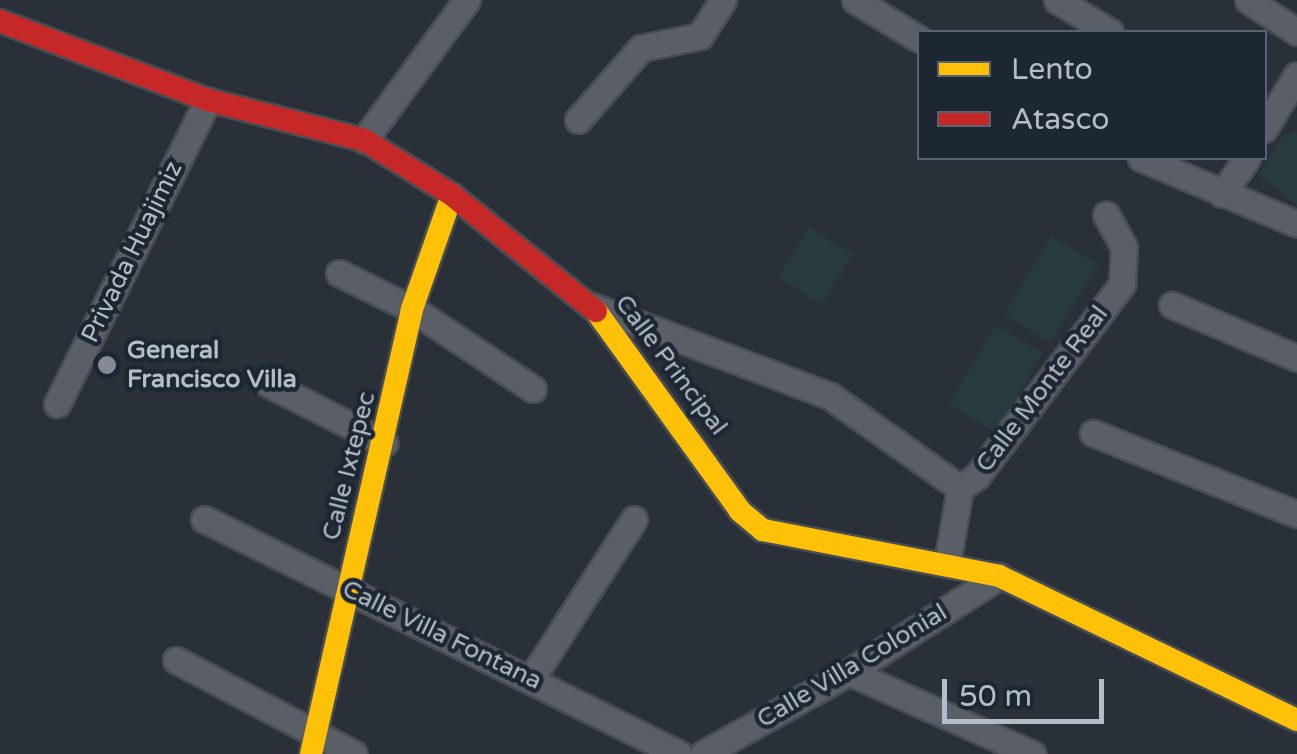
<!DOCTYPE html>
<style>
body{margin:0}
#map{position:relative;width:1297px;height:754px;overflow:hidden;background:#2a3038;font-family:"Varela Round",sans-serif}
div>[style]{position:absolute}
.green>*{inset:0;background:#273a3e;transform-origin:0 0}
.roads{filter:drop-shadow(2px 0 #484c53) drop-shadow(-2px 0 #484c53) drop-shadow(0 2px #484c53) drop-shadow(0 -2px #484c53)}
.street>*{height:25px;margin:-12.5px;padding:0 12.5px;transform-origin:12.5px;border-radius:12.5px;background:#5a5e66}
.slow>*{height:22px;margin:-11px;padding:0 11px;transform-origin:11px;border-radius:11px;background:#ffc107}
.jam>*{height:22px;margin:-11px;padding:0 11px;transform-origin:11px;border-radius:11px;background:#c62828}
.dots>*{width:28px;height:28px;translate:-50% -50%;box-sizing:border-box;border:5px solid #1d2633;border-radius:50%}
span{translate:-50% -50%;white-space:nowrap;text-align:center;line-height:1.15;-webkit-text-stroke:9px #1d2633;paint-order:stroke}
.street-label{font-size:25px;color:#b4bcc9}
.poi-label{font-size:25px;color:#b4bcc9;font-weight:700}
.left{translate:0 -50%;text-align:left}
.legend{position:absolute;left:917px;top:30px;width:350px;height:130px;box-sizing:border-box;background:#1d2633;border:2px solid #59626f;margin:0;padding:12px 18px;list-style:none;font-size:30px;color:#b4bcc9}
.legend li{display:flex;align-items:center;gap:20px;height:50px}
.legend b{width:50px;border:2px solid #59626f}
.scale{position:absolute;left:942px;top:679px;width:162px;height:45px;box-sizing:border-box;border:5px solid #b4bcc9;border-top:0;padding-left:12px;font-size:30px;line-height:35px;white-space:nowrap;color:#b4bcc9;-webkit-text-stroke:8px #1d2633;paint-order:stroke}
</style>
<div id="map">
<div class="green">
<div style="clip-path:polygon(1297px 132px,1297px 207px,1259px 174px,1283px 135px)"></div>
<div style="left:809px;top:227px;width:52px;height:59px;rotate:32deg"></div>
<div style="left:1051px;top:236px;width:55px;height:92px;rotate:31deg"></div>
<div style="left:996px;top:325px;width:55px;height:92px;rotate:31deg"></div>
</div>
<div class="roads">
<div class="street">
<div style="left:855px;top:0;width:75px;rotate:31.4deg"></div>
<div style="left:1057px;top:0;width:62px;rotate:31.1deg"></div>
<div style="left:1248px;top:0;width:59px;rotate:33.1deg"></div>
<div style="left:578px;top:120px;width:96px;rotate:-48.8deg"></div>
<div style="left:641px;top:48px;width:60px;rotate:-11.5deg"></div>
<div style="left:700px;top:36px;width:43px;rotate:-57.4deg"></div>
<div style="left:1264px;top:129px;width:63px;rotate:-58.6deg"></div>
<div style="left:364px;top:140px;width:174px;rotate:-53.7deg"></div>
<div style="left:1141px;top:158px;width:169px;rotate:22.9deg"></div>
<div style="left:1222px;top:194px;width:44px;rotate:-55.2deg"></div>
<div style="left:339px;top:273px;width:81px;rotate:26.3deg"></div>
<div style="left:412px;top:309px;width:145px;rotate:33.5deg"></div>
<div style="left:1172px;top:305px;width:136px;rotate:23deg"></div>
<div style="left:592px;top:306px;width:254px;rotate:20.7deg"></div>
<div style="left:830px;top:396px;width:159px;rotate:35.3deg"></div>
<div style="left:267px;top:383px;width:132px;rotate:27deg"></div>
<div style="left:57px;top:404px;width:339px;rotate:-63.6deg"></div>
<div style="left:1093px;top:433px;width:219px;rotate:21.7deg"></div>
<div style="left:204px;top:519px;width:530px;rotate:26.32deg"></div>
<div style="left:947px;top:564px;width:77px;rotate:-80.3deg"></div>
<div style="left:960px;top:488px;width:21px;rotate:-35deg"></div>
<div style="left:977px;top:476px;width:241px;rotate:-52.9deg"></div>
<div style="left:1122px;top:284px;width:37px;rotate:-87deg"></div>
<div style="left:1124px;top:247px;width:37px;rotate:-119deg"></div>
<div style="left:176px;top:660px;width:201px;rotate:27.8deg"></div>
<div style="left:849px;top:672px;width:201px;rotate:24.1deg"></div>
<div style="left:531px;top:679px;width:190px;rotate:-57.2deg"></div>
<div style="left:703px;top:754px;width:167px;rotate:-29.3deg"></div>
<div style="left:849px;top:672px;width:178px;rotate:-32.6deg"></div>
</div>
<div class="slow">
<div style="left:596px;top:311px;width:246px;rotate:54.2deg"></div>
<div style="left:740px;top:511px;width:30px;rotate:40deg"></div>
<div style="left:763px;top:530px;width:240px;rotate:11deg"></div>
<div style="left:999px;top:576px;width:331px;rotate:25.8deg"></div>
<div style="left:311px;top:754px;width:456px;rotate:-77.2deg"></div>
<div style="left:412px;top:309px;width:121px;rotate:-70.7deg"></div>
</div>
<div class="jam">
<div style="left:0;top:21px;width:222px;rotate:20.8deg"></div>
<div style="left:208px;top:100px;width:161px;rotate:14.4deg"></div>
<div style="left:364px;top:140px;width:104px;rotate:32deg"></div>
<div style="left:452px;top:195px;width:185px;rotate:38.9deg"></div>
</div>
</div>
<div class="dots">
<div style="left:107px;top:365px;background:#848b96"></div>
</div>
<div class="street-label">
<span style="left:132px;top:252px;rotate:-64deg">Privada Huajimiz</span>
<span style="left:671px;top:365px;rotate:53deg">Calle Principal</span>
<span style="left:1042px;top:389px;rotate:-53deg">Calle Monte Real</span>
<span style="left:349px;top:466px;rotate:-76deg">Calle Ixtepec</span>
<span style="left:442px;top:635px;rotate:26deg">Calle Villa Fontana</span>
<span style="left:852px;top:666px;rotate:-31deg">Calle Villa Colonial</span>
</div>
<div class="poi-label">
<span class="left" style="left:127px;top:365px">General<br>Francisco Villa</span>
</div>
<ul class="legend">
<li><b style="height:12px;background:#ffc107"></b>Lento</li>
<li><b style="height:12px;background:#c62828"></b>Atasco</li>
</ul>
<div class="scale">50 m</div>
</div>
